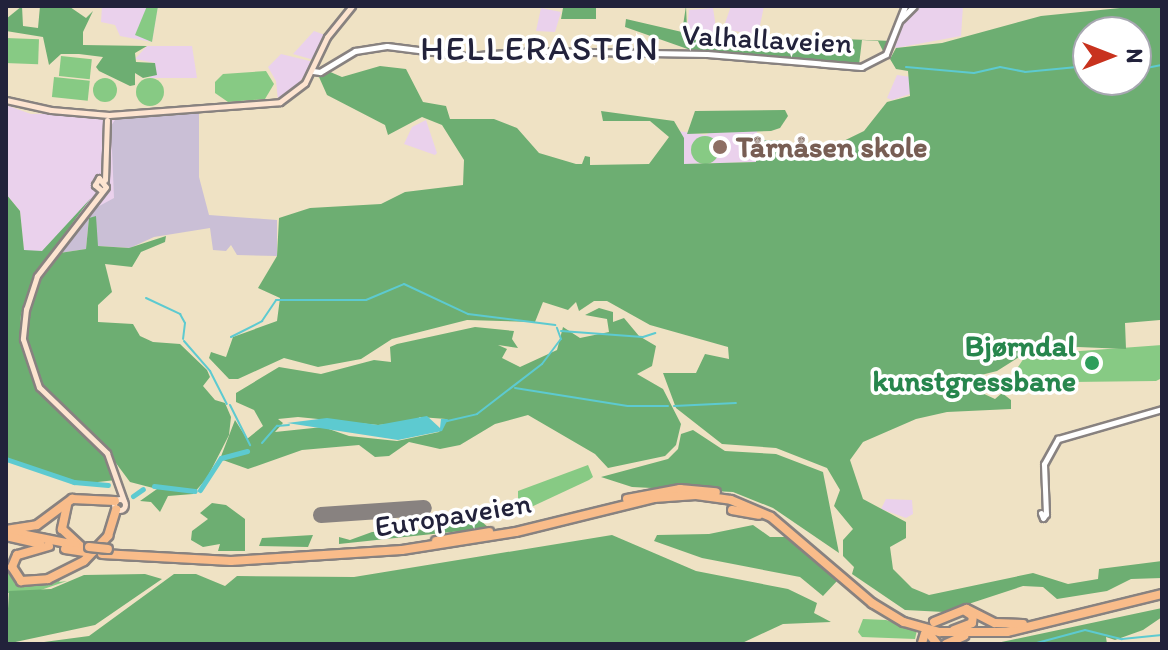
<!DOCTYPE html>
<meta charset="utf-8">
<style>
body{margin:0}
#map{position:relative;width:1168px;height:650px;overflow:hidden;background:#efe2c4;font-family:Itim,sans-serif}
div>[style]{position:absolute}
.built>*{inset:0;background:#ead1ec}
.industrial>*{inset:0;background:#cabfd6}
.green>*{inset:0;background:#87ca84;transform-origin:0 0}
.round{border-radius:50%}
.forest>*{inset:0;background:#6dae72}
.water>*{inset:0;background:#5dcad0}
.stream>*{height:2px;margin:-1px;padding:0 1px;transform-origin:1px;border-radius:1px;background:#5dcad0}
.river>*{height:5px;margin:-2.5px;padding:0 2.5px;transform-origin:2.5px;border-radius:2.5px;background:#5dcad0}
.runway>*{height:16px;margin:-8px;padding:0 8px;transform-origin:8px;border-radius:8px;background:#888280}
.roads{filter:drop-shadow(2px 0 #888280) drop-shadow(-2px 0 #888280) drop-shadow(0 2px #888280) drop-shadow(0 -2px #888280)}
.tertiary>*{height:5px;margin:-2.5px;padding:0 2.5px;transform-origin:2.5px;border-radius:2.5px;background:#fff}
.secondary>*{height:5px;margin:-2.5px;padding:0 2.5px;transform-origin:2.5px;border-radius:2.5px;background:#fde4d0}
.secondary>.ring{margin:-2.5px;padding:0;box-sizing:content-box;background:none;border:5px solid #fde4d0;border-radius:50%}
.motorway>*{height:8px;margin:-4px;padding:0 4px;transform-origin:4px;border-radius:4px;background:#f9bc8a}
.bridges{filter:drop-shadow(2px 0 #888280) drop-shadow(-2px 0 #888280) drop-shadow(0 2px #888280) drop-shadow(0 -2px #888280)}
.motorway-bridge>*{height:8px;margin:-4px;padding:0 4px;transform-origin:4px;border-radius:4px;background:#f9bc8a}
.dots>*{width:22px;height:22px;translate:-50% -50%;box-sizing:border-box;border:4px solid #fff;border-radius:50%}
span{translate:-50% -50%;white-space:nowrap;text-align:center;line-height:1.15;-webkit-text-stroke:7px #fff;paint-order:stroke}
.street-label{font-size:30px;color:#22223b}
.education-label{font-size:30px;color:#785e54;font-weight:700}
.left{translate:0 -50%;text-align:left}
.leisure-label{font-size:30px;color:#27864d;font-weight:700}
.right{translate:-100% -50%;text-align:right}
.quarter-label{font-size:34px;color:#22223b;letter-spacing:2px}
.frame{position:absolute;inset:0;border:8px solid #22223b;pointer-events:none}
.north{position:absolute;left:1072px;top:16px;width:80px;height:80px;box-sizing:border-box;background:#fff;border:2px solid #a7a7b1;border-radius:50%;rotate:90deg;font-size:22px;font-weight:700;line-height:32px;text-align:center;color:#22223b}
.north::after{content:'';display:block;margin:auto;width:28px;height:36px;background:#c8321e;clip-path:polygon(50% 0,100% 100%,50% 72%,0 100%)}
</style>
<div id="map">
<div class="built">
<div style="clip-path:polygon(102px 6px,158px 6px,152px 42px,120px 36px,115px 25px,101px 22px)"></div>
<div style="clip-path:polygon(731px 6px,764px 6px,758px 35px,723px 29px)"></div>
<div style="clip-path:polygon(913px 6px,963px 6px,961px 36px,896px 48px,892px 41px,901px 17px)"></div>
<div style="clip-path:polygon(541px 8px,561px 12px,555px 32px,536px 31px)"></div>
<div style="clip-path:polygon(713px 8px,717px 34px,687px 29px,689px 10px)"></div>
<div style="clip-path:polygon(314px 31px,325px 35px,314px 60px,293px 54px)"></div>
<div style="clip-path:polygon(147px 46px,192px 46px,197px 78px,150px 78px,155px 63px,135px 59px)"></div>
<div style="clip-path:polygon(281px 54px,314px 62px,291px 94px,278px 100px,276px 81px,268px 67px)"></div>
<div style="clip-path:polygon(897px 75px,911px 77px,913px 93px,892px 100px,887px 98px)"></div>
<div style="clip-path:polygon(6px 105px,31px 114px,120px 112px,114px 198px,53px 254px,24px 251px,20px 211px,6px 194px)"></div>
<div style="clip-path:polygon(426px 120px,437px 153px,435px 155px,404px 144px,412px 127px)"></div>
<div style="clip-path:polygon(715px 129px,757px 129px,757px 162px,684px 164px,684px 138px,678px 131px,706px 135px)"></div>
<div style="clip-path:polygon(886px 499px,912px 500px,913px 514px,906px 518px,881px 509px)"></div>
</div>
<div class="industrial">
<div style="clip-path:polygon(199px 109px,199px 177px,209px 215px,277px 220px,277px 256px,237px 255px,231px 245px,226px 251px,213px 250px,210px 228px,154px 237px,130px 248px,98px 246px,89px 218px,86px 249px,53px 254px,90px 211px,114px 198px,111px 126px,120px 112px)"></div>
</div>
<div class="green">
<div style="clip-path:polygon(147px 6px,158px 6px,152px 42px,135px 35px)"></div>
<div style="left:6px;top:38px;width:33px;height:25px;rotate:2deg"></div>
<div style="left:61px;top:56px;width:31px;height:20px;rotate:6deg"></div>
<div style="clip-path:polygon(266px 71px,274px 84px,265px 99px,228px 102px,215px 93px,215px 82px,223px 74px)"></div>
<div style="left:54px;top:77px;width:36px;height:20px;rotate:6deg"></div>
<div class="round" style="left:93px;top:78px;width:24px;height:24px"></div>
<div class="round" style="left:136px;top:78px;width:28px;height:28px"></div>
<div class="round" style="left:691px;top:136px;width:28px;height:28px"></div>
<div style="clip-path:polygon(1162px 345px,1162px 378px,1156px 381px,1071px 382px,1028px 391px,1022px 387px,1018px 367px,1026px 355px)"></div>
<div style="clip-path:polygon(588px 465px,593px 477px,589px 480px,529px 508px,518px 503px,518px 491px)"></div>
<div style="clip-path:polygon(6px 568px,18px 584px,63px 576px,59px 582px,67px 581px,32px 593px,6px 593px)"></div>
<div style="clip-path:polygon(863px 619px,886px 620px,917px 630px,915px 639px,862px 637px,858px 632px)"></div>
</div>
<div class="forest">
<div style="clip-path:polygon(22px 6px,23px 26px,38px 28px,40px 6px,70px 7px,86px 18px,93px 11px,83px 32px,83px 45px,147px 46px,135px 53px,136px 62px,155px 63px,157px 75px,143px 78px,135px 73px,135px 85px,130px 86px,99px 71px,96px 67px,103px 57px,79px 54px,61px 54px,49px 65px,43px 37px,6px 31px,6px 19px)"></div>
<div style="clip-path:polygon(596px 6px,596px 19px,561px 19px,563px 8px,539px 7px)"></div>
<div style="clip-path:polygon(686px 6px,687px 29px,693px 33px,892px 41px,884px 53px,878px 41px,862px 40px,859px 65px,699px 53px,625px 27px,626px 19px,682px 32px)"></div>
<div style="clip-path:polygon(evenodd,1130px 7px,1162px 7px,1160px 320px,1125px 323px,1126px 349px,1078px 347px,1024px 354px,997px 371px,969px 378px,875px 376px,876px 385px,887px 387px,922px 382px,923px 388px,969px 387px,995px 399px,1002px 393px,1011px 400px,1011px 409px,947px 412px,916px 419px,863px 442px,850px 460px,863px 499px,906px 522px,906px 538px,890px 547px,893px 569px,912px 588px,929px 595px,1033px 573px,1068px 584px,1098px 579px,1099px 569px,1162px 561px,1162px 578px,1131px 579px,1107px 591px,1057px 599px,1043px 587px,1023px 586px,944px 612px,905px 610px,852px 574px,854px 567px,843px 556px,843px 540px,853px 529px,834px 506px,840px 490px,827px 468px,776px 448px,722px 444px,676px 408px,663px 373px,696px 373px,705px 354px,729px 359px,728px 347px,650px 325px,607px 301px,594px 301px,579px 311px,576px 302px,568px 310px,543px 302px,535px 322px,467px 320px,392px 339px,361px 359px,318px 367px,284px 358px,238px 379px,229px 379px,209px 358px,211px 352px,226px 357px,233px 337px,277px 321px,280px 298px,258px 288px,277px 256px,279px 218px,310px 208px,381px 204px,405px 192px,463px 185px,464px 160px,442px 125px,422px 117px,388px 135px,385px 125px,327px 95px,319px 77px,328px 71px,342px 77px,380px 66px,406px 69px,423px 102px,446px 106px,450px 119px,494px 119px,517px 128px,539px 153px,576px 164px,582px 164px,585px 156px,590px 157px,590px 165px,649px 164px,669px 137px,650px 121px,603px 121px,601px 111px,674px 121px,684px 138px,684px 164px,756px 162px,757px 140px,779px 140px,779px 153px,823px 151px,864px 131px,887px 102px,910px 96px,908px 71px,896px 69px,890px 59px,896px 48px,942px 43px,1041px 16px,1130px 7px,1088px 32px,1136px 32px,1136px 80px,1088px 80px,1088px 32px)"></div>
<div style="clip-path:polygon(785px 110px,788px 116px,780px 128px,771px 131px,687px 134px,695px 111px)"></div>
<div style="clip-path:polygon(6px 194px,20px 211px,24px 250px,42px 251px,91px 198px,35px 274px,21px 314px,20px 337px,35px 386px,101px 448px,116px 480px,80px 484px,6px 460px)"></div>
<div style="clip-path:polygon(96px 216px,98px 246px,129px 248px,166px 236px,165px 242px,141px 252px,132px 267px,105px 264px,112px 292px,98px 305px,98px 322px,133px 324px,140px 336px,153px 342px,180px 344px,207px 370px,210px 377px,203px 386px,215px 400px,225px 403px,231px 417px,229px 435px,207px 478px,193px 494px,168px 496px,160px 512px,151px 502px,140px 501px,157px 489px,130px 482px,101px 443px,53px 402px,40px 384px,27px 348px,30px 310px,47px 264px,53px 254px,86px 249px,89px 218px)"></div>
<div style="clip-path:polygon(evenodd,599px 308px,613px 312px,613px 322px,624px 318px,639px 336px,656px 346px,652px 366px,637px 374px,663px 389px,681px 424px,676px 445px,665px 456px,608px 468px,595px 454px,528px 415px,495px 424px,460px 445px,440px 449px,409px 442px,389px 456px,375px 457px,359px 445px,302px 450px,248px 469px,220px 459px,235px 420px,247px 439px,263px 426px,254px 410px,236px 402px,236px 393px,279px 367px,321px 374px,374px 360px,391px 362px,390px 347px,397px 344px,475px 327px,514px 331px,512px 339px,518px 348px,498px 345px,507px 349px,502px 358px,520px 367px,557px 350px,563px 327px,580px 338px,609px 332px,607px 319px,585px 315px,599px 308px,298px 417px,378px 425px,413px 422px,420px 417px,446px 419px,439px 432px,397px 441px,349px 436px,323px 427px,275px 432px,283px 423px,278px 419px,298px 417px)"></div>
<div style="clip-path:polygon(693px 430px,725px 451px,776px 454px,823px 472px,839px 553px,773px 508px,733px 492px,632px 487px,601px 477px,668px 459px,678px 449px,681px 434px)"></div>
<div style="clip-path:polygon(212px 503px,226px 505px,245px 519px,245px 551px,218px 551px,220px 544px,203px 547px,191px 540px,192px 531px,208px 519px,200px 513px)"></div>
<div style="clip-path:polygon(474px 515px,489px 528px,339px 544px,339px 537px,350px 540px,372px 532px,432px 529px,435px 522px)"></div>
<div style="clip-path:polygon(753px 525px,770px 537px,789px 537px,837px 581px,823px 596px,800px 577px,702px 558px,654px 541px,657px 535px,709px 534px)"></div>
<div style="clip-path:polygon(313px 535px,308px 547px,259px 546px,262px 538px)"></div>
<div style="clip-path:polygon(612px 535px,696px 571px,788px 589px,817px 603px,814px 613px,831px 622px,783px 624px,740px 644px,29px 644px,89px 636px,174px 574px,196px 574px,225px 586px,237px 576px,354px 577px)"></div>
<div style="clip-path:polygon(145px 574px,162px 579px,95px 625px,6px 644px,9px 591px,51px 589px,84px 575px)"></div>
<div style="clip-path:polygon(1162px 608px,1162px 617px,1143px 630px,1115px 640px,1106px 637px,1107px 644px,992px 644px)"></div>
</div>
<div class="water">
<div style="clip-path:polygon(427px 416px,440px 428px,441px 419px,448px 419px,442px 431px,398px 440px,287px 423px,327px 418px,378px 425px)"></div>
</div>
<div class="stream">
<div style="left:906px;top:67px;width:68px;rotate:5deg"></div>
<div style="left:974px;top:73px;width:27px;rotate:-13deg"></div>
<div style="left:1000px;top:67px;width:25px;rotate:11deg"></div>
<div style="left:1025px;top:72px;width:63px;rotate:-5.4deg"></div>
<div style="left:1136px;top:70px;width:26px;rotate:-11deg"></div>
<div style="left:146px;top:298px;width:38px;rotate:25deg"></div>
<div style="left:180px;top:314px;width:10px;rotate:61deg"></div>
<div style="left:185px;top:323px;width:16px;rotate:97deg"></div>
<div style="left:561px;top:331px;width:82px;rotate:4.2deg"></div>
<div style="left:643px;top:337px;width:13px;rotate:-18deg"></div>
<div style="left:231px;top:337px;width:35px;rotate:-27deg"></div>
<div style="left:262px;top:321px;width:25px;rotate:-56deg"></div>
<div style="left:276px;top:300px;width:90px"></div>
<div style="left:366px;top:300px;width:41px;rotate:-22.8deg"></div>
<div style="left:404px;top:284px;width:71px;rotate:25.1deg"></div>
<div style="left:468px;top:314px;width:88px;rotate:7.2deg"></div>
<div style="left:184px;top:341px;width:40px;rotate:49deg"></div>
<div style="left:210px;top:371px;width:37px;rotate:63deg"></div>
<div style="left:515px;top:388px;width:114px;rotate:9.1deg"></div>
<div style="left:628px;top:406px;width:40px"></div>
<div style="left:230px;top:405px;width:45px;rotate:63.4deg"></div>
<div style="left:674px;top:406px;width:62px;rotate:-2.8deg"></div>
<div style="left:443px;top:422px;width:35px;rotate:-13deg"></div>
<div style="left:477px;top:414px;width:82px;rotate:-37.6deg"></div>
<div style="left:542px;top:364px;width:31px;rotate:-53deg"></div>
<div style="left:561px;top:339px;width:12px;rotate:-110deg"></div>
<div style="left:262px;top:443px;width:23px;rotate:-49deg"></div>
<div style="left:277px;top:426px;width:12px;rotate:-5deg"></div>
<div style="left:1033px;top:644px;width:54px;rotate:-15.1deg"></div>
<div style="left:1085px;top:630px;width:38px;rotate:14deg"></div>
<div style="left:1122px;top:639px;width:40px;rotate:-5.7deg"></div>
</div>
<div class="river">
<div style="left:6px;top:459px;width:72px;rotate:18.7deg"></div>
<div style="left:74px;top:482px;width:34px;rotate:5deg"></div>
<div style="left:154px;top:486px;width:41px;rotate:7deg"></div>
<div style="left:200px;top:490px;width:38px;rotate:-57deg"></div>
<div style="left:221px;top:458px;width:27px;rotate:-15deg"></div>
<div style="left:133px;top:496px;width:12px;rotate:-35deg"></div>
</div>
<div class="runway">
<div style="left:321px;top:515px;width:103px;rotate:-3.9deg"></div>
</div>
<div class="roads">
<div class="tertiary">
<div style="left:901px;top:19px;width:18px;rotate:-45deg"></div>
<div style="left:313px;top:71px;width:7px;rotate:8deg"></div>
<div style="left:320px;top:72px;width:41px;rotate:-31deg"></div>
<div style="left:355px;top:51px;width:32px;rotate:-9deg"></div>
<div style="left:387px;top:46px;width:79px;rotate:7.3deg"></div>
<div style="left:465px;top:56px;width:70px;rotate:-4.1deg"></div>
<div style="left:535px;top:51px;width:172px;rotate:1deg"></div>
<div style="left:707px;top:54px;width:155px;rotate:4.8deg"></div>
<div style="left:861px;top:67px;width:28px;rotate:-27deg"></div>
<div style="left:886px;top:54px;width:52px;rotate:-68.4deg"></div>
<div style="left:1041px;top:513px;width:5px;rotate:68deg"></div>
<div style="left:1043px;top:518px;width:5px;rotate:-53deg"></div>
<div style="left:1046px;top:514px;width:50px;rotate:-92.3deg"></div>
<div style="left:1044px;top:464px;width:29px;rotate:-61deg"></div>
<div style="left:1058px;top:439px;width:108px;rotate:-16.1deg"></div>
</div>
<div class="secondary">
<div style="left:6px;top:100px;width:46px;rotate:12.5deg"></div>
<div style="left:51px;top:110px;width:58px;rotate:4.9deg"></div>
<div style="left:109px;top:115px;width:171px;rotate:-4.3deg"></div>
<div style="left:280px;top:102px;width:31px;rotate:-37deg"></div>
<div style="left:305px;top:83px;width:51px;rotate:-64.4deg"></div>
<div style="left:327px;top:37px;width:40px;rotate:-51deg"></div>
<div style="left:105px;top:180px;width:60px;rotate:-88.1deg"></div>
<div style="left:101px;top:190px;width:8px;rotate:-140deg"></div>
<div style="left:95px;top:185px;width:8px;rotate:-60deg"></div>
<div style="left:99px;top:178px;width:11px;rotate:52deg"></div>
<div style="left:106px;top:187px;width:113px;rotate:127.8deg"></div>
<div style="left:37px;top:276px;width:35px;rotate:108deg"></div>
<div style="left:26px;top:309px;width:30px;rotate:96deg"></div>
<div style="left:23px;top:339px;width:51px;rotate:71.6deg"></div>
<div style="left:39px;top:387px;width:95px;rotate:44.1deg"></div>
<div style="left:107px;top:453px;width:51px;rotate:70.5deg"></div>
<div class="ring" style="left:114.5px;top:499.5px;width:6px;height:6px"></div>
</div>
<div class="motorway">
<div style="left:627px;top:499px;width:54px;rotate:-10.7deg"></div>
<div style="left:680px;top:489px;width:36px;rotate:5deg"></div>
<div style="left:67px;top:505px;width:25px;rotate:102deg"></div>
<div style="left:62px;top:529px;width:25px;rotate:43deg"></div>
<div style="left:732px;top:510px;width:27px;rotate:10deg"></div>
<div style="left:6px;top:530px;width:31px;rotate:-9deg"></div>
<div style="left:37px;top:525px;width:44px;rotate:-36.6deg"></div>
<div style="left:72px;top:499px;width:43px;rotate:2.7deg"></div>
<div style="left:11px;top:532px;width:66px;rotate:11.3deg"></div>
<div style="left:6px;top:536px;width:35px;rotate:13deg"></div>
<div style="left:436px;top:541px;width:54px;rotate:-9.6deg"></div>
<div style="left:49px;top:546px;width:33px;rotate:164deg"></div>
<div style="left:17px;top:555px;width:13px;rotate:113deg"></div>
<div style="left:12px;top:567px;width:17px;rotate:57deg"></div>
<div style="left:21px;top:581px;width:27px;rotate:-4deg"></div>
<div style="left:48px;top:579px;width:40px;rotate:-26.6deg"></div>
<div style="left:84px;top:561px;width:35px;rotate:-46deg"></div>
<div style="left:108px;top:536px;width:28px;rotate:-73deg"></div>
<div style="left:65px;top:549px;width:20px;rotate:9deg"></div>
<div style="left:102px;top:554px;width:129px;rotate:3.1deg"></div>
<div style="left:231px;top:561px;width:171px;rotate:-3.7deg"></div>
<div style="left:402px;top:550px;width:115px;rotate:-9deg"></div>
<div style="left:516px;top:532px;width:142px;rotate:-13.8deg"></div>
<div style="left:654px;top:498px;width:42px;rotate:-4.1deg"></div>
<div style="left:696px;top:495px;width:35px;rotate:8deg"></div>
<div style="left:731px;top:500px;width:43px;rotate:23deg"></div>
<div style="left:771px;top:517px;width:133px;rotate:40.4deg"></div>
<div style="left:872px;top:603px;width:37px;rotate:31deg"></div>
<div style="left:904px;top:622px;width:37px;rotate:16deg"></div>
<div style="left:940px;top:632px;width:67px"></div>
<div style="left:1007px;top:632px;width:160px;rotate:-13.8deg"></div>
<div style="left:934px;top:622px;width:35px;rotate:-22deg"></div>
<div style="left:967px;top:609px;width:31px;rotate:27deg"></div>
<div style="left:995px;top:623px;width:28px;rotate:2deg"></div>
<div style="left:954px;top:630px;width:19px;rotate:-21deg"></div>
<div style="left:972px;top:623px;width:7px;rotate:-82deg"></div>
<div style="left:973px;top:616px;width:9px;rotate:-148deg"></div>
<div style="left:927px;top:631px;width:16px;rotate:52deg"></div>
<div style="left:922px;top:643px;width:10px;rotate:-73deg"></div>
<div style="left:946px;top:644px;width:20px;rotate:-24deg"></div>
</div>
</div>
<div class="bridges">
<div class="motorway-bridge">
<div style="left:89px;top:547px;width:19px;rotate:6deg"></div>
</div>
</div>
<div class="dots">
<div style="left:720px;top:147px;background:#8d6e63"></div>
<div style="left:1092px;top:363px;background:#2e9e5b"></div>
</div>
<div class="street-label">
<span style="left:767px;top:39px;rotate:3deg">Valhallaveien</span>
<span style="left:453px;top:515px;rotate:-9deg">Europaveien</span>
</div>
<div class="education-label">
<span class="left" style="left:736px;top:147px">Tårnåsen skole</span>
</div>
<div class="leisure-label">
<span class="right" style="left:1076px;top:363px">Bjørndal<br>kunstgressbane</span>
</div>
<div class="quarter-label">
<span style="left:540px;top:49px">HELLERASTEN</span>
</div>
<div class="frame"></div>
<div class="north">N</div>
</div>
